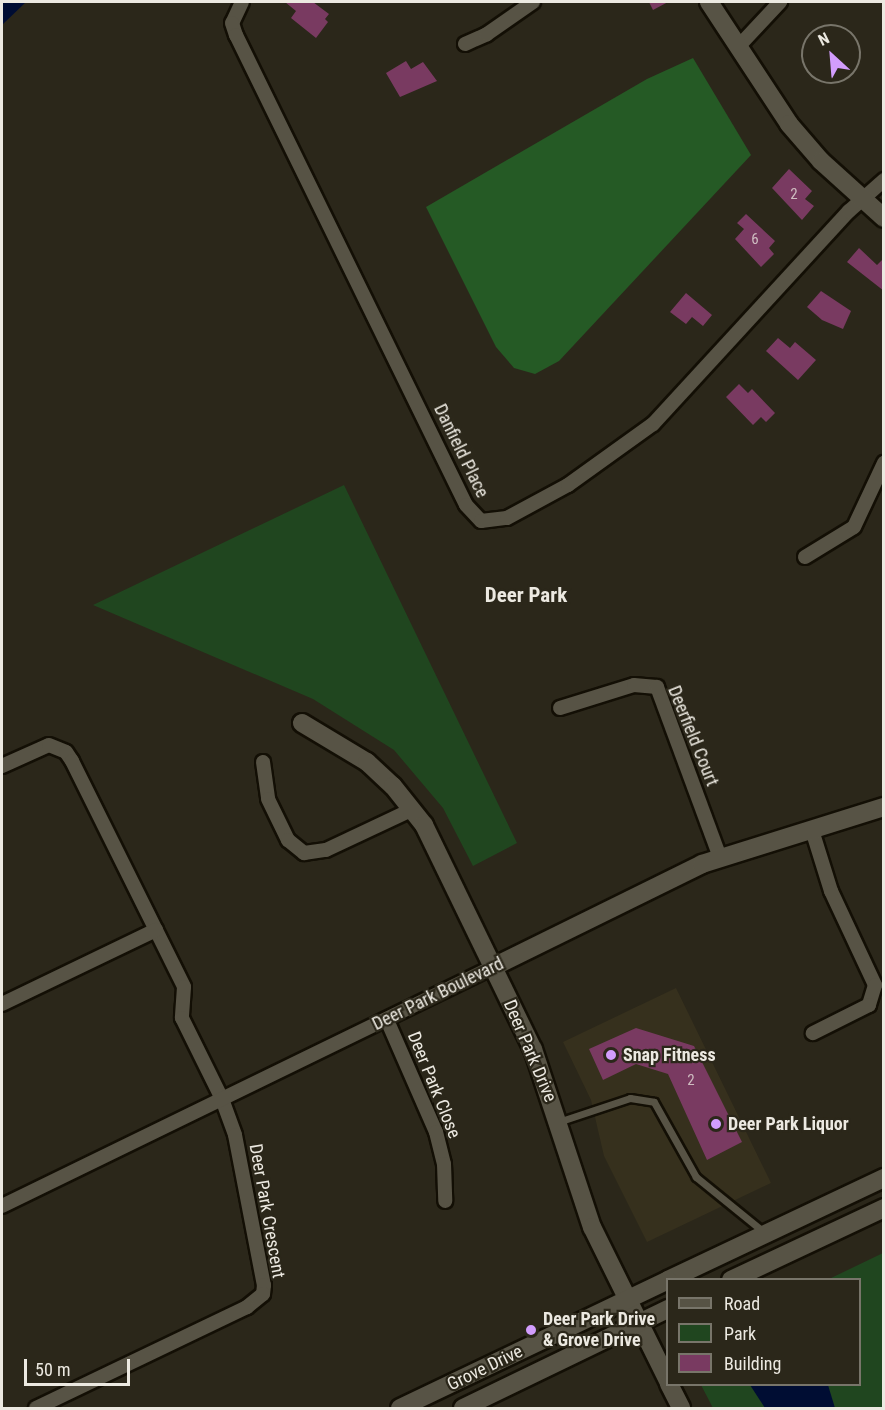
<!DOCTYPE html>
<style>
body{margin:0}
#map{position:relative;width:885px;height:1410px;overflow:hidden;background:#2b271a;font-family:"Roboto Condensed",sans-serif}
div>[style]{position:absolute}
.built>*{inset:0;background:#36301d}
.green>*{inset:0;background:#20461f}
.forest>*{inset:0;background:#255a25}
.water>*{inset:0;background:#000d33}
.building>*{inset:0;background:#793a61}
.roads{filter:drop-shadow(2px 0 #130f05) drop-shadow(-2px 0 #130f05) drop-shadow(0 2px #130f05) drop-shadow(0 -2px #130f05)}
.lane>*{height:7px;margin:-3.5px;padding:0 3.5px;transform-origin:3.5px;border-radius:3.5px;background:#575345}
.street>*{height:14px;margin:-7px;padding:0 7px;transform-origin:7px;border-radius:7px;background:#575345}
.secondary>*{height:18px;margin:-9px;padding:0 9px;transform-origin:9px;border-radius:9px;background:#575345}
.dots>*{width:16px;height:16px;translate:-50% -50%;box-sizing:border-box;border:3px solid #2b271a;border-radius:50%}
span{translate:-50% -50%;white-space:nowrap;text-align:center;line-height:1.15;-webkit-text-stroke:4.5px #2b271a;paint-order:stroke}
.number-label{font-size:15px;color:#cfbdc1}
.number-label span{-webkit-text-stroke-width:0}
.street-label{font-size:18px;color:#ece9e1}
.poi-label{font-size:18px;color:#ece9e1;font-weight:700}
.left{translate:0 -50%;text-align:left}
.quarter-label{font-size:21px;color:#ece9e1;font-weight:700}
.frame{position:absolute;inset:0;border:3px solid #ece9e1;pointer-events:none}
.legend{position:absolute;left:666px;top:1278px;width:195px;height:108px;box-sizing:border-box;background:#2b271a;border:2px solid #78756a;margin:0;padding:8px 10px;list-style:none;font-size:18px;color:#ece9e1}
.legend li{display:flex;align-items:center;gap:12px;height:30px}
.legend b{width:30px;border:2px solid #78756a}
.north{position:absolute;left:801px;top:24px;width:60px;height:60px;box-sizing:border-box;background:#2b271a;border:2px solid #78756a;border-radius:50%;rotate:334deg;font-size:16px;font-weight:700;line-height:24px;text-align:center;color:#ece9e1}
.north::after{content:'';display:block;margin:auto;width:21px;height:27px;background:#d29dfd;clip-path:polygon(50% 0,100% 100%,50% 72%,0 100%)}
.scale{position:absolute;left:24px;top:1359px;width:106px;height:27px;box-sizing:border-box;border:3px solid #ece9e1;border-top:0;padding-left:8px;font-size:18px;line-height:21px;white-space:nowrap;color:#ece9e1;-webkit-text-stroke:4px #2b271a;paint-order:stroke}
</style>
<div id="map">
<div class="built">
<div style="clip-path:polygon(676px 988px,771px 1183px,647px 1242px,604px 1156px,591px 1100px,563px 1042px)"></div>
</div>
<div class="green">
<div style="clip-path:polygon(344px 485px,517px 843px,473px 866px,443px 808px,394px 750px,313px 699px,93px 605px)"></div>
<div style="clip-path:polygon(883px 1253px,883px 1408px,713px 1408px,701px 1385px,860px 1384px,860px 1280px,829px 1279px)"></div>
</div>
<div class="forest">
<div style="clip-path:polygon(693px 58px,751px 155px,559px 361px,535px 374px,514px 368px,496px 347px,426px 207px,647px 79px)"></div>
</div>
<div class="water">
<div style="clip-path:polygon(2px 2px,26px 2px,2px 25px)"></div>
<div style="clip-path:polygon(750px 1385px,828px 1385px,835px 1408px,765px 1408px)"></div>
</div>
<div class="building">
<div style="clip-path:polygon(285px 2px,313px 2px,329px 14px,325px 19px,328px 22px,316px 38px,291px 18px,296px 11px)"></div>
<div style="clip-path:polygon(649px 2px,668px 2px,653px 10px)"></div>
<div style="clip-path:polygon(406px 61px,411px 69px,423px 62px,437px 81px,400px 97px,386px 73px)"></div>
<div style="clip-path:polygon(789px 169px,812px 191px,805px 199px,814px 206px,802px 220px,772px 188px)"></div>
<div style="clip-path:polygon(746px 214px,775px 241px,769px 248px,774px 254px,761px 267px,735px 239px,744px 229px,737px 223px)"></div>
<div style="clip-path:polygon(859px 248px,877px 265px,884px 258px,884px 291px,847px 262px)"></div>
<div style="clip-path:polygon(821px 291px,851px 311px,843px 329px,822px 320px,807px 307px)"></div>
<div style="clip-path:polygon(686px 293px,712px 315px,703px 326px,692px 317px,686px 324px,670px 312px)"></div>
<div style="clip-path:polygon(778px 338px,790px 348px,795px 342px,816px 360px,798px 380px,766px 351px)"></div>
<div style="clip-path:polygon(739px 384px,748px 393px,752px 389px,775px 413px,766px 422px,761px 417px,753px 425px,726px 397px)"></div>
<div style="clip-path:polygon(636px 1028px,694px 1046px,742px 1142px,707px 1160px,668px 1074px,636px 1064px,603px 1080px,589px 1049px)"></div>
</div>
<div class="roads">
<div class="lane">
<div style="left:558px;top:1122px;width:76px;rotate:-18.4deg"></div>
<div style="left:630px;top:1098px;width:24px;rotate:9deg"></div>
<div style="left:654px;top:1102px;width:86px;rotate:60.8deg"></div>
<div style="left:696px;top:1177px;width:89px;rotate:39.1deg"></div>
</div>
<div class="street">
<div style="left:242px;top:2px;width:23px;rotate:115deg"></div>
<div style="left:232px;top:23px;width:13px;rotate:72deg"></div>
<div style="left:236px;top:35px;width:523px;rotate:63.92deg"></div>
<div style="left:466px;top:505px;width:22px;rotate:47deg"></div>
<div style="left:481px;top:521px;width:26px;rotate:-7deg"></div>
<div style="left:507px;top:518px;width:69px;rotate:-28.4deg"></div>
<div style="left:568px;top:485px;width:105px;rotate:-35.7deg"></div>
<div style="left:653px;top:424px;width:289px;rotate:-47.4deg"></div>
<div style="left:849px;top:211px;width:47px;rotate:-41.5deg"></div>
<div style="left:465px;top:44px;width:24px;rotate:-24deg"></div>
<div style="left:487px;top:34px;width:56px;rotate:-34.8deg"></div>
<div style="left:738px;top:47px;width:62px;rotate:-47deg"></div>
<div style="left:805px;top:557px;width:57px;rotate:-31.5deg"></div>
<div style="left:854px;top:527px;width:71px;rotate:-64.9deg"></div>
<div style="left:560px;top:708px;width:77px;rotate:-17.3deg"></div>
<div style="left:634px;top:685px;width:23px;rotate:5deg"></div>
<div style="left:657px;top:687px;width:181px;rotate:69.7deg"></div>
<div style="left:263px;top:762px;width:37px;rotate:82deg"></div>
<div style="left:268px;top:799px;width:46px;rotate:64deg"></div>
<div style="left:288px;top:840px;width:21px;rotate:39deg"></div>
<div style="left:304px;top:853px;width:22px;rotate:-8deg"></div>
<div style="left:326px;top:850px;width:96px;rotate:-25.2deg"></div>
<div style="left:2px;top:766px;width:51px;rotate:-24.1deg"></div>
<div style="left:49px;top:745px;width:18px;rotate:22deg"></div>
<div style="left:66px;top:752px;width:11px;rotate:56deg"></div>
<div style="left:72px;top:761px;width:252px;rotate:63.6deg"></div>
<div style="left:184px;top:987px;width:31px;rotate:94deg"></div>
<div style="left:182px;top:1018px;width:90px;rotate:63.7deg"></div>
<div style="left:222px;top:1099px;width:38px;rotate:70deg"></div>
<div style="left:235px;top:1135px;width:153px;rotate:79.1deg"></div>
<div style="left:264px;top:1285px;width:9px;rotate:96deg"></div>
<div style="left:263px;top:1294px;width:21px;rotate:141deg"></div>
<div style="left:247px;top:1307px;width:234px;rotate:154.4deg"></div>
<div style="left:812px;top:830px;width:64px;rotate:72.7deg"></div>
<div style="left:831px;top:891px;width:104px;rotate:64.9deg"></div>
<div style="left:875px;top:985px;width:21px;rotate:107deg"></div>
<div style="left:869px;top:1005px;width:63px;rotate:153.4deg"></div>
<div style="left:2px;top:1004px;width:171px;rotate:-25.7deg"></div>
<div style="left:387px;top:1020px;width:122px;rotate:66.4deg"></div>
<div style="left:436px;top:1132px;width:33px;rotate:76deg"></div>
<div style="left:444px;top:1164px;width:37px;rotate:88deg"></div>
<div style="left:2px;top:1206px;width:546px;rotate:-25.96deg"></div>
</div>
<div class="secondary">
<div style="left:709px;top:2px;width:146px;rotate:56.7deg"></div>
<div style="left:789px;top:124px;width:49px;rotate:49.1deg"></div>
<div style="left:821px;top:161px;width:85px;rotate:42.1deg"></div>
<div style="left:302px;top:723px;width:76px;rotate:31deg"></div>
<div style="left:367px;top:762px;width:35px;rotate:43deg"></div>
<div style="left:393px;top:786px;width:50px;rotate:51.5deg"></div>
<div style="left:424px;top:825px;width:249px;rotate:64.1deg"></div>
<div style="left:533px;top:1049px;width:188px;rotate:71.7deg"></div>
<div style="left:592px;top:1227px;width:172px;rotate:63.7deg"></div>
<div style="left:493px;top:967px;width:233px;rotate:-26.2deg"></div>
<div style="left:702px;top:864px;width:191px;rotate:-17.4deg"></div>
<div style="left:668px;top:1280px;width:239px;rotate:-25.3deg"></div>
<div style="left:731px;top:1280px;width:169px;rotate:-25.2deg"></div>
<div style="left:669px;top:1384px;width:27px;rotate:63deg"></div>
<div style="left:400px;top:1408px;width:297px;rotate:-25.5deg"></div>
<div style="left:463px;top:1408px;width:228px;rotate:-25.8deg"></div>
</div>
</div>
<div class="dots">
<div style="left:611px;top:1055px;background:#d29dfd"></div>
<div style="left:716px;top:1124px;background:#d29dfd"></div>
<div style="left:531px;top:1330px;background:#d29dfd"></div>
</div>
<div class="number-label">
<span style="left:794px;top:195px">2</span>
<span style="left:755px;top:240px">6</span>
<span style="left:691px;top:1081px">2</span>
</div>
<div class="street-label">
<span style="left:461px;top:451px;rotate:64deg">Danfield Place</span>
<span style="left:693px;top:736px;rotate:68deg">Deerfield Court</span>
<span style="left:438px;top:994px;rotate:-26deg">Deer Park Boulevard</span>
<span style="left:530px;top:1051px;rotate:67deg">Deer Park Drive</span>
<span style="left:434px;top:1085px;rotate:68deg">Deer Park Close</span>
<span style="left:267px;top:1211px;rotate:80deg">Deer Park Crescent</span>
<span style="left:485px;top:1368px;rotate:-26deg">Grove Drive</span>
</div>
<div class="poi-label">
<span class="left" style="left:623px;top:1055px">Snap Fitness</span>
<span class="left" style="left:728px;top:1124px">Deer Park Liquor</span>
<span class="left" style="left:543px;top:1330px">Deer Park Drive<br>&amp; Grove Drive</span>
</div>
<div class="quarter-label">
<span style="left:526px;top:595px">Deer Park</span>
</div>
<div class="frame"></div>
<ul class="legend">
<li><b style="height:8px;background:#575345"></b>Road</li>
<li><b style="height:16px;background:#20461f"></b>Park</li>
<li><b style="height:16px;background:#793a61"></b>Building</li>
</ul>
<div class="north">N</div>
<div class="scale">50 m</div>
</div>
